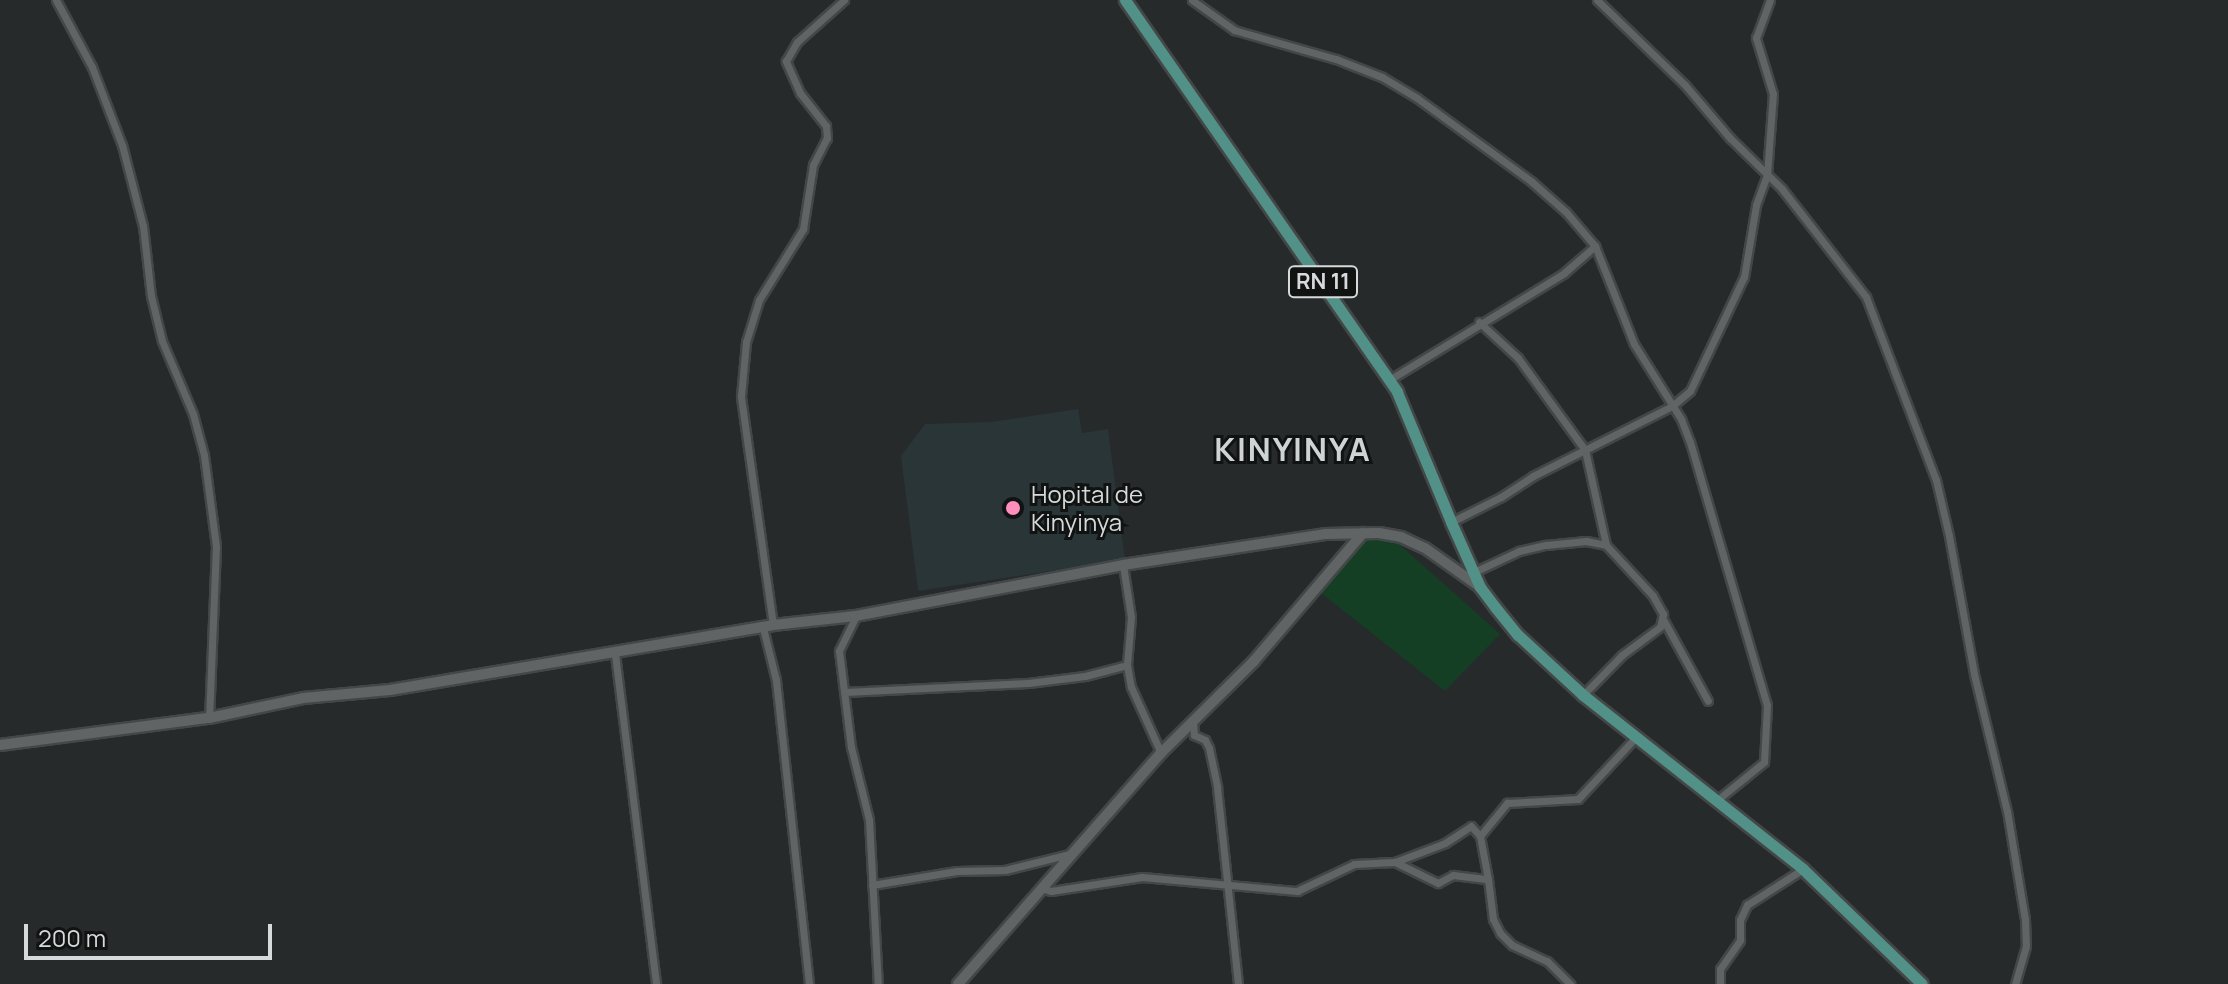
<!DOCTYPE html>
<style>
body{margin:0}
#map{position:relative;width:2228px;height:984px;overflow:hidden;background:#272a2b;font-family:Manrope,sans-serif}
div>[style]{position:absolute}
.built>*{inset:0;background:#2a3537}
.green>*{inset:0;background:#153f24}
.roads{filter:drop-shadow(2px 0 #444747) drop-shadow(-2px 0 #444747) drop-shadow(0 2px #444747) drop-shadow(0 -2px #444747)}
.minor>*{height:7px;margin:-3.5px;padding:0 3.5px;transform-origin:3.5px;border-radius:3.5px;background:#606465}
.secondary>*{height:10px;margin:-5px;padding:0 5px;transform-origin:5px;border-radius:5px;background:#606465}
.primary>*{height:11px;margin:-5.5px;padding:0 5.5px;transform-origin:5.5px;border-radius:5.5px;background:#519188}
.dots>*{width:22px;height:22px;translate:-50% -50%;box-sizing:border-box;border:4px solid #111313;border-radius:50%}
span{translate:-50% -50%;white-space:nowrap;text-align:center;line-height:1.15;-webkit-text-stroke:6px #111313;paint-order:stroke}
.shield-label span{padding:2px 6px;background:#111313;border:2px solid;border-radius:6px;-webkit-text-stroke-width:0}
.shield-label{font-size:22px;color:#d7dada;font-weight:700}
.poi-label{font-size:24px;color:#d7dada}
.left{translate:0 -50%;text-align:left}
.district-label{font-size:32px;color:#ced3d4;font-weight:700;letter-spacing:2px}
.scale{position:absolute;left:24px;top:924px;width:248px;height:36px;box-sizing:border-box;border:4px solid #d7dada;border-top:0;padding-left:10px;font-size:24px;line-height:28px;white-space:nowrap;color:#d7dada;-webkit-text-stroke:6px #111313;paint-order:stroke}
</style>
<div id="map">
<div class="built">
<div style="clip-path:polygon(1078px 409px,1082px 433px,1108px 429px,1125px 560px,918px 591px,901px 456px,925px 424px,991px 422px)"></div>
</div>
<div class="green">
<div style="clip-path:polygon(1391px 537px,1500px 634px,1445px 691px,1321px 593px,1367px 538px)"></div>
</div>
<div class="roads">
<div class="minor">
<div style="left:56px;top:0;width:76px;rotate:61.8deg"></div>
<div style="left:92px;top:67px;width:84px;rotate:69deg"></div>
<div style="left:122px;top:145px;width:84px;rotate:75.5deg"></div>
<div style="left:143px;top:226px;width:70px;rotate:83.5deg"></div>
<div style="left:151px;top:296px;width:46px;rotate:76.3deg"></div>
<div style="left:162px;top:341px;width:79px;rotate:67deg"></div>
<div style="left:193px;top:414px;width:42px;rotate:75deg"></div>
<div style="left:204px;top:455px;width:92px;rotate:82.5deg"></div>
<div style="left:216px;top:546px;width:172px;rotate:92.3deg"></div>
<div style="left:1192px;top:0;width:52px;rotate:35.5deg"></div>
<div style="left:1234px;top:30px;width:106px;rotate:15.9deg"></div>
<div style="left:1336px;top:59px;width:49px;rotate:21.4deg"></div>
<div style="left:1382px;top:77px;width:41px;rotate:31deg"></div>
<div style="left:1417px;top:98px;width:142px;rotate:36.1deg"></div>
<div style="left:1532px;top:182px;width:45px;rotate:41.4deg"></div>
<div style="left:1566px;top:212px;width:45px;rotate:49.5deg"></div>
<div style="left:1595px;top:246px;width:105px;rotate:68.3deg"></div>
<div style="left:1634px;top:344px;width:89px;rotate:57.9deg"></div>
<div style="left:1681px;top:419px;width:25px;rotate:69deg"></div>
<div style="left:1690px;top:442px;width:274px;rotate:73.7deg"></div>
<div style="left:1767px;top:705px;width:57px;rotate:93deg"></div>
<div style="left:1764px;top:762px;width:62px;rotate:140.9deg"></div>
<div style="left:1597px;top:0;width:122px;rotate:44deg"></div>
<div style="left:1685px;top:85px;width:70px;rotate:49.7deg"></div>
<div style="left:1730px;top:138px;width:73px;rotate:44.4deg"></div>
<div style="left:1782px;top:189px;width:137px;rotate:52.1deg"></div>
<div style="left:1866px;top:297px;width:196px;rotate:69.1deg"></div>
<div style="left:1936px;top:480px;width:57px;rotate:76.9deg"></div>
<div style="left:1949px;top:536px;width:140px;rotate:79.7deg"></div>
<div style="left:1974px;top:674px;width:141px;rotate:76.5deg"></div>
<div style="left:2007px;top:811px;width:110px;rotate:80.6deg"></div>
<div style="left:2025px;top:920px;width:26px;rotate:88deg"></div>
<div style="left:2026px;top:946px;width:40px;rotate:106deg"></div>
<div style="left:1479px;top:322px;width:53px;rotate:42.7deg"></div>
<div style="left:1518px;top:358px;width:114px;rotate:53.9deg"></div>
<div style="left:1585px;top:450px;width:97px;rotate:77.5deg"></div>
<div style="left:1606px;top:545px;width:69px;rotate:47.3deg"></div>
<div style="left:1653px;top:596px;width:21px;rotate:61deg"></div>
<div style="left:1663px;top:614px;width:13px;rotate:103deg"></div>
<div style="left:1660px;top:627px;width:47px;rotate:143.6deg"></div>
<div style="left:1622px;top:655px;width:56px;rotate:134.3deg"></div>
<div style="left:1389px;top:380px;width:205px;rotate:-31.4deg"></div>
<div style="left:1564px;top:273px;width:41px;rotate:-41.1deg"></div>
<div style="left:1451px;top:522px;width:56px;rotate:-26.6deg"></div>
<div style="left:1501px;top:497px;width:38px;rotate:-33deg"></div>
<div style="left:1533px;top:476px;width:156px;rotate:-26.7deg"></div>
<div style="left:1672px;top:406px;width:23px;rotate:-40deg"></div>
<div style="left:1690px;top:391px;width:126px;rotate:-64.7deg"></div>
<div style="left:1744px;top:277px;width:73px;rotate:-80.5deg"></div>
<div style="left:1756px;top:205px;width:32px;rotate:-70deg"></div>
<div style="left:1767px;top:175px;width:81px;rotate:-85.8deg"></div>
<div style="left:1773px;top:94px;width:59px;rotate:-106.9deg"></div>
<div style="left:1756px;top:38px;width:40px;rotate:-69.8deg"></div>
<div style="left:1123px;top:565px;width:53px;rotate:81.3deg"></div>
<div style="left:1131px;top:617px;width:48px;rotate:94.8deg"></div>
<div style="left:1127px;top:665px;width:22px;rotate:80deg"></div>
<div style="left:1131px;top:687px;width:72px;rotate:65.6deg"></div>
<div style="left:1474px;top:572px;width:50px;rotate:-25deg"></div>
<div style="left:1519px;top:551px;width:28px;rotate:-13deg"></div>
<div style="left:1546px;top:545px;width:40px;rotate:-5.7deg"></div>
<div style="left:1586px;top:541px;width:20px;rotate:11deg"></div>
<div style="left:856px;top:616px;width:39px;rotate:116deg"></div>
<div style="left:839px;top:651px;width:97px;rotate:82.9deg"></div>
<div style="left:851px;top:747px;width:75px;rotate:76.1deg"></div>
<div style="left:869px;top:820px;width:164px;rotate:86.9deg"></div>
<div style="left:1664px;top:621px;width:91px;rotate:61.2deg"></div>
<div style="left:773px;top:625px;width:231px;rotate:-98deg"></div>
<div style="left:741px;top:396px;width:54px;rotate:-84.7deg"></div>
<div style="left:746px;top:342px;width:44px;rotate:-72.8deg"></div>
<div style="left:759px;top:300px;width:84px;rotate:-58.2deg"></div>
<div style="left:803px;top:229px;width:65px;rotate:-81.1deg"></div>
<div style="left:813px;top:165px;width:30px;rotate:-63deg"></div>
<div style="left:827px;top:138px;width:12px;rotate:-95deg"></div>
<div style="left:826px;top:126px;width:42px;rotate:-128.2deg"></div>
<div style="left:800px;top:93px;width:35px;rotate:-114deg"></div>
<div style="left:786px;top:61px;width:22px;rotate:-60deg"></div>
<div style="left:797px;top:42px;width:63px;rotate:-41.8deg"></div>
<div style="left:763px;top:628px;width:54px;rotate:76deg"></div>
<div style="left:776px;top:680px;width:306px;rotate:83.8deg"></div>
<div style="left:615px;top:654px;width:333px;rotate:82.9deg"></div>
<div style="left:845px;top:692px;width:183px;rotate:-2.8deg"></div>
<div style="left:1028px;top:683px;width:57px;rotate:-7deg"></div>
<div style="left:1085px;top:676px;width:43px;rotate:-14.7deg"></div>
<div style="left:1193px;top:722px;width:13px;rotate:86deg"></div>
<div style="left:1194px;top:735px;width:12px;rotate:24deg"></div>
<div style="left:1205px;top:740px;width:9px;rotate:63deg"></div>
<div style="left:1209px;top:748px;width:40px;rotate:78deg"></div>
<div style="left:1217px;top:787px;width:198px;rotate:83.9deg"></div>
<div style="left:1480px;top:836px;width:43px;rotate:-50.7deg"></div>
<div style="left:1507px;top:803px;width:71px;rotate:-3.2deg"></div>
<div style="left:1578px;top:799px;width:86px;rotate:-46.9deg"></div>
<div style="left:1395px;top:862px;width:53px;rotate:-20.8deg"></div>
<div style="left:1445px;top:843px;width:31px;rotate:-33deg"></div>
<div style="left:1471px;top:826px;width:13px;rotate:48deg"></div>
<div style="left:1480px;top:836px;width:44px;rotate:79.5deg"></div>
<div style="left:872px;top:885px;width:86px;rotate:-9.4deg"></div>
<div style="left:957px;top:871px;width:48px;rotate:-1.2deg"></div>
<div style="left:1005px;top:870px;width:66px;rotate:-14deg"></div>
<div style="left:1041px;top:888px;width:10px;rotate:17deg"></div>
<div style="left:1051px;top:891px;width:92px;rotate:-8.7deg"></div>
<div style="left:1142px;top:877px;width:156px;rotate:5.2deg"></div>
<div style="left:1297px;top:891px;width:63px;rotate:-25.3deg"></div>
<div style="left:1354px;top:864px;width:41px;rotate:-2.8deg"></div>
<div style="left:1395px;top:862px;width:48px;rotate:26deg"></div>
<div style="left:1438px;top:883px;width:17px;rotate:-28deg"></div>
<div style="left:1453px;top:875px;width:35px;rotate:7deg"></div>
<div style="left:1488px;top:879px;width:40px;rotate:82.9deg"></div>
<div style="left:1493px;top:919px;width:16px;rotate:63deg"></div>
<div style="left:1500px;top:933px;width:17px;rotate:45deg"></div>
<div style="left:1512px;top:945px;width:38px;rotate:25deg"></div>
<div style="left:1547px;top:961px;width:33px;rotate:45deg"></div>
<div style="left:1720px;top:984px;width:15px;rotate:-90deg"></div>
<div style="left:1720px;top:969px;width:35px;rotate:-55deg"></div>
<div style="left:1740px;top:940px;width:20px;rotate:-90deg"></div>
<div style="left:1740px;top:920px;width:17px;rotate:-65deg"></div>
<div style="left:1747px;top:905px;width:67px;rotate:-32.7deg"></div>
</div>
<div class="secondary">
<div style="left:0;top:745px;width:211px;rotate:-7.4deg"></div>
<div style="left:209px;top:718px;width:96px;rotate:-12deg"></div>
<div style="left:303px;top:698px;width:87px;rotate:-5.3deg"></div>
<div style="left:390px;top:690px;width:388px;rotate:-9.6deg"></div>
<div style="left:773px;top:625px;width:83px;rotate:-6.2deg"></div>
<div style="left:856px;top:616px;width:272px;rotate:-10.8deg"></div>
<div style="left:1123px;top:565px;width:204px;rotate:-8.7deg"></div>
<div style="left:1325px;top:534px;width:54px;rotate:-1.1deg"></div>
<div style="left:1379px;top:533px;width:22px;rotate:10deg"></div>
<div style="left:1401px;top:537px;width:26px;rotate:25deg"></div>
<div style="left:1425px;top:548px;width:67px;rotate:35.3deg"></div>
<div style="left:958px;top:984px;width:308px;rotate:-48.7deg"></div>
<div style="left:1161px;top:753px;width:131px;rotate:-44.7deg"></div>
<div style="left:1254px;top:661px;width:168px;rotate:-49.6deg"></div>
</div>
<div class="primary">
<div style="left:1125px;top:0;width:477px;rotate:55.2deg"></div>
<div style="left:1397px;top:392px;width:141px;rotate:67.4deg"></div>
<div style="left:1451px;top:522px;width:71px;rotate:66deg"></div>
<div style="left:1480px;top:587px;width:25px;rotate:53deg"></div>
<div style="left:1495px;top:607px;width:36px;rotate:51deg"></div>
<div style="left:1518px;top:635px;width:88px;rotate:42.7deg"></div>
<div style="left:1583px;top:695px;width:280px;rotate:38.3deg"></div>
<div style="left:1803px;top:869px;width:165px;rotate:44deg"></div>
</div>
</div>
<div class="dots">
<div style="left:1013px;top:508px;background:#fe8ebc"></div>
</div>
<div class="shield-label">
<span style="left:1323px;top:282px">RN 11</span>
</div>
<div class="poi-label">
<span class="left" style="left:1031px;top:508px">Hopital de<br>Kinyinya</span>
</div>
<div class="district-label">
<span style="left:1293px;top:449px">KINYINYA</span>
</div>
<div class="scale">200 m</div>
</div>
